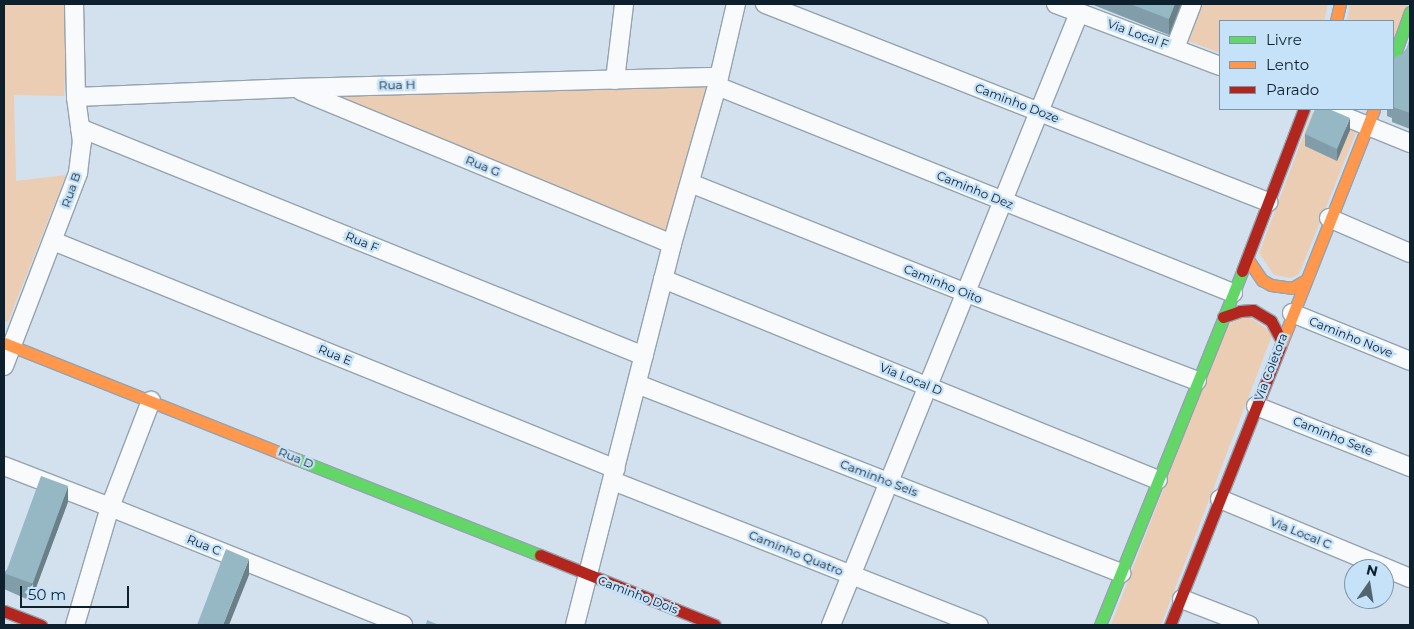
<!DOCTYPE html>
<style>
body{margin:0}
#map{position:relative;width:1414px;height:629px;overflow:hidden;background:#d2e1ed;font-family:Montserrat,sans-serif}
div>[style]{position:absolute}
.green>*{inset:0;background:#eacdb3}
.roads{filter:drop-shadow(1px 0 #94a3af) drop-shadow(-1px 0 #94a3af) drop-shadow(0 1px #94a3af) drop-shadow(0 -1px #94a3af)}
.street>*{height:18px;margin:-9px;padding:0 9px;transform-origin:9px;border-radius:9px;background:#f8fafc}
.fast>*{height:11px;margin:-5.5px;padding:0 5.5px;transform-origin:5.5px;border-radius:5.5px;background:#63d668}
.slow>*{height:11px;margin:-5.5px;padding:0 5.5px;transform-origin:5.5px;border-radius:5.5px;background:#ff974d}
.jam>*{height:11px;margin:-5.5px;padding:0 5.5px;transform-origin:5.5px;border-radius:5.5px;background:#b3261e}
.wall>*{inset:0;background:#819da9}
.shaded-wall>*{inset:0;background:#698089}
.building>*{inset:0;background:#96b7c4;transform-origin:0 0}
span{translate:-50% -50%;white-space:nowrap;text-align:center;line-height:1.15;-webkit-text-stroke:4.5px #c6e2f9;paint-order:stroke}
.street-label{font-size:12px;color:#0e202e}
.frame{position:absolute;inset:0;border:5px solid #0e202e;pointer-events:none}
.legend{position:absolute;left:1219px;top:20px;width:175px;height:90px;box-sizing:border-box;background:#c6e2f9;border:1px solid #7c94a8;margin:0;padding:6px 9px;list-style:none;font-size:15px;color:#0e202e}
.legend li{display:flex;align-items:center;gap:10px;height:25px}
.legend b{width:25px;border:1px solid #7c94a8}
.north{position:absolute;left:1344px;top:559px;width:50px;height:50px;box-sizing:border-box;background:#c6e2f9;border:1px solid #7c94a8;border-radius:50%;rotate:13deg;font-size:14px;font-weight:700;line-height:20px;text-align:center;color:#0e202e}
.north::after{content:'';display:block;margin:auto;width:18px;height:22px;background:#536471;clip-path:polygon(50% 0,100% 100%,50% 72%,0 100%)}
.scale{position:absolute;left:20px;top:586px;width:109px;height:22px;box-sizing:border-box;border:2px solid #0e202e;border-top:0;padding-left:6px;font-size:15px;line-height:18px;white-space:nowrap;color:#0e202e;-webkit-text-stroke:4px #c6e2f9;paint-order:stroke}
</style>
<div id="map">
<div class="green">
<div style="clip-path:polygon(4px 4px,68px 4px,64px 96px,14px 95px,16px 181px,66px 175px,8px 322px,4px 321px)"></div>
<div style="clip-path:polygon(1203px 4px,1328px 4px,1324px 21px,1220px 21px,1220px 53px,1189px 41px)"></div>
<div style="clip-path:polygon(1350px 4px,1408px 4px,1393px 41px,1393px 21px,1347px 21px)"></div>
<div style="clip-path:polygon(714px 81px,672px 233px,316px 92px)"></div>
<div style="clip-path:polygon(1312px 113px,1357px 130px,1299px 274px,1291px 278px,1274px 275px,1259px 253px)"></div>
<div style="clip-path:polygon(1246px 315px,1273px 333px,1161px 625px,1111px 625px,1226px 326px)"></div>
</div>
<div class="roads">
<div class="street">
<div style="left:765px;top:4px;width:541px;rotate:21.49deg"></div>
<div style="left:1056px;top:4px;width:175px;rotate:20.7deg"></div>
<div style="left:1175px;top:48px;width:47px;rotate:-68.9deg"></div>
<div style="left:615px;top:80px;width:77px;rotate:-83.2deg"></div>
<div style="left:717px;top:86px;width:556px;rotate:21.86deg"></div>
<div style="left:301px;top:91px;width:401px;rotate:22.4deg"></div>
<div style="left:76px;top:97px;width:217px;rotate:-2.4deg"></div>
<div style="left:293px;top:88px;width:426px;rotate:-1.5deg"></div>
<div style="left:1326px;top:109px;width:91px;rotate:22deg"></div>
<div style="left:80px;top:128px;width:608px;rotate:22.01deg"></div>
<div style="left:690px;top:183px;width:298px;rotate:21.7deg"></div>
<div style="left:967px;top:293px;width:246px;rotate:20.9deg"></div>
<div style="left:1329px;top:218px;width:88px;rotate:23.4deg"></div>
<div style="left:53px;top:241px;width:607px;rotate:22.05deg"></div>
<div style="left:663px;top:279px;width:534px;rotate:22.1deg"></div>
<div style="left:1292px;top:313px;width:127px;rotate:22.1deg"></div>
<div style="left:4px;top:366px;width:207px;rotate:-69deg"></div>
<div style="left:78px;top:173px;width:31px;rotate:-83deg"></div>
<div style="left:82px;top:142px;width:45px;rotate:-97.6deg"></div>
<div style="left:76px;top:97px;width:93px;rotate:-91.2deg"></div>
<div style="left:637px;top:384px;width:520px;rotate:21.33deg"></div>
<div style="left:1256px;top:406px;width:166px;rotate:21.6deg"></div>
<div style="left:4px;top:466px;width:114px;rotate:21.1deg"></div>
<div style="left:110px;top:507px;width:316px;rotate:21.9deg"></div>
<div style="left:613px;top:481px;width:393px;rotate:21.5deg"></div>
<div style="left:1220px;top:499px;width:206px;rotate:22.6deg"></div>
<div style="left:1182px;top:599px;width:72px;rotate:21.2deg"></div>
<div style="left:75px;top:625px;width:123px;rotate:-73.5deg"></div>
<div style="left:110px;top:507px;width:114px;rotate:-68.9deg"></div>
<div style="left:575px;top:625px;width:393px;rotate:-75.7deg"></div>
<div style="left:672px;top:244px;width:164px;rotate:-74.1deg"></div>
<div style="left:717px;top:86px;width:84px;rotate:-77deg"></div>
<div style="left:831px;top:625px;width:660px;rotate:-67.94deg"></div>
</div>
<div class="fast">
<div style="left:1393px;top:59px;width:50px;rotate:-70.1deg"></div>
<div style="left:296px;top:459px;width:262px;rotate:21.5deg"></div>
<div style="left:1100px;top:625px;width:381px;rotate:-68.1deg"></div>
</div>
<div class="slow">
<div style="left:1336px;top:21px;width:17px;rotate:-77deg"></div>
<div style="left:1247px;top:258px;width:27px;rotate:56deg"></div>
<div style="left:1262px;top:280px;width:10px;rotate:29deg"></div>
<div style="left:1271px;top:285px;width:21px;rotate:8deg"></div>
<div style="left:1292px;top:288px;width:14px;rotate:-30deg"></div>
<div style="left:4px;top:343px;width:314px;rotate:21.7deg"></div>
<div style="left:1280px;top:347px;width:256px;rotate:-68.4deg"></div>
</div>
<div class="jam">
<div style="left:1242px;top:271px;width:173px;rotate:-69.1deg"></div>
<div style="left:1223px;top:317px;width:18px;rotate:-19deg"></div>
<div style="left:1240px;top:311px;width:13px;rotate:-4deg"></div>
<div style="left:1253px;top:310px;width:21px;rotate:31deg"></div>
<div style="left:1271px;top:321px;width:21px;rotate:62deg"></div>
<div style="left:540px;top:555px;width:188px;rotate:21.8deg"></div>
<div style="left:4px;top:611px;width:40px;rotate:21deg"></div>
<div style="left:1170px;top:625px;width:299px;rotate:-68.4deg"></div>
</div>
</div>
<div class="wall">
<div style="clip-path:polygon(1091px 4px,1181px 4px,1169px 35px)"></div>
<div style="clip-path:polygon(1410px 38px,1410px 129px,1392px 122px,1392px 118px,1387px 116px,1387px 109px,1393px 109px,1393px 64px,1402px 54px,1407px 48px)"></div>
<div style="clip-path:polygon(1350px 130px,1337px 161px,1305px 146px,1305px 134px)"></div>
<div style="clip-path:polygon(68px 502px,31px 601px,4px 589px,4px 573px)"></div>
</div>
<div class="shaded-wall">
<div style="clip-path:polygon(1175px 4px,1181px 4px,1169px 35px,1169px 19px)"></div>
<div style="clip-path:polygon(1350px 118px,1350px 130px,1337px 161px,1337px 149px)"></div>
<div style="clip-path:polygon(68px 486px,68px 502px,31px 601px,31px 585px)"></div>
<div style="clip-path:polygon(249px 559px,249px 575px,229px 625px,223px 625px)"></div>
</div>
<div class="building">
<div style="clip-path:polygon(1130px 4px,1175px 4px,1169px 19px)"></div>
<div style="clip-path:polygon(1410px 38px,1410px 113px,1393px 107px,1393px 64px,1395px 57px,1402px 54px,1407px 48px)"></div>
<div style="clip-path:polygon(1315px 109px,1329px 109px,1350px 118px,1337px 149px,1305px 134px)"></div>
<div style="left:41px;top:476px;width:29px;height:104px;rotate:20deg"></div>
<div style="clip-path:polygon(226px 549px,249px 559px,223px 625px,197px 625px)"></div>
<div style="clip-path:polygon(427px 620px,439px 625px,426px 625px)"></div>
</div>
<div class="street-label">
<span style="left:1138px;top:34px;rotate:20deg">Via Local F</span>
<span style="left:397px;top:85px;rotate:-1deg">Rua H</span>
<span style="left:1017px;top:103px;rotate:21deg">Caminho Doze</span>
<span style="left:483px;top:166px;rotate:22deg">Rua G</span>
<span style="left:71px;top:190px;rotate:-71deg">Rua B</span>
<span style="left:975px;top:190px;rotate:22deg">Caminho Dez</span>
<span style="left:362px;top:242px;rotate:22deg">Rua F</span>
<span style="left:943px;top:284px;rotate:22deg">Caminho Oito</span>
<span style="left:1351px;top:337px;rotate:22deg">Caminho Nove</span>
<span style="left:335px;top:355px;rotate:22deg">Rua E</span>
<span style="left:1271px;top:367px;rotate:-69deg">Via Coletora</span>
<span style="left:911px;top:379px;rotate:22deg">Via Local D</span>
<span style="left:1333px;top:436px;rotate:22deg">Caminho Sete</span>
<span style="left:296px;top:458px;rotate:22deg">Rua D</span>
<span style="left:879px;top:478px;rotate:21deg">Caminho Seis</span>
<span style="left:1301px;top:533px;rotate:22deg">Via Local C</span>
<span style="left:204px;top:545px;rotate:22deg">Rua C</span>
<span style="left:796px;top:553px;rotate:22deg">Caminho Quatro</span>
<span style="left:638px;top:595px;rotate:21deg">Caminho Dois</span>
</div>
<div class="frame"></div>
<ul class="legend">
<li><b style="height:6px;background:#63d668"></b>Livre</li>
<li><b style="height:6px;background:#ff974d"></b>Lento</li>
<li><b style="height:6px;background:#b3261e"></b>Parado</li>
</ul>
<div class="north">N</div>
<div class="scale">50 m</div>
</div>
